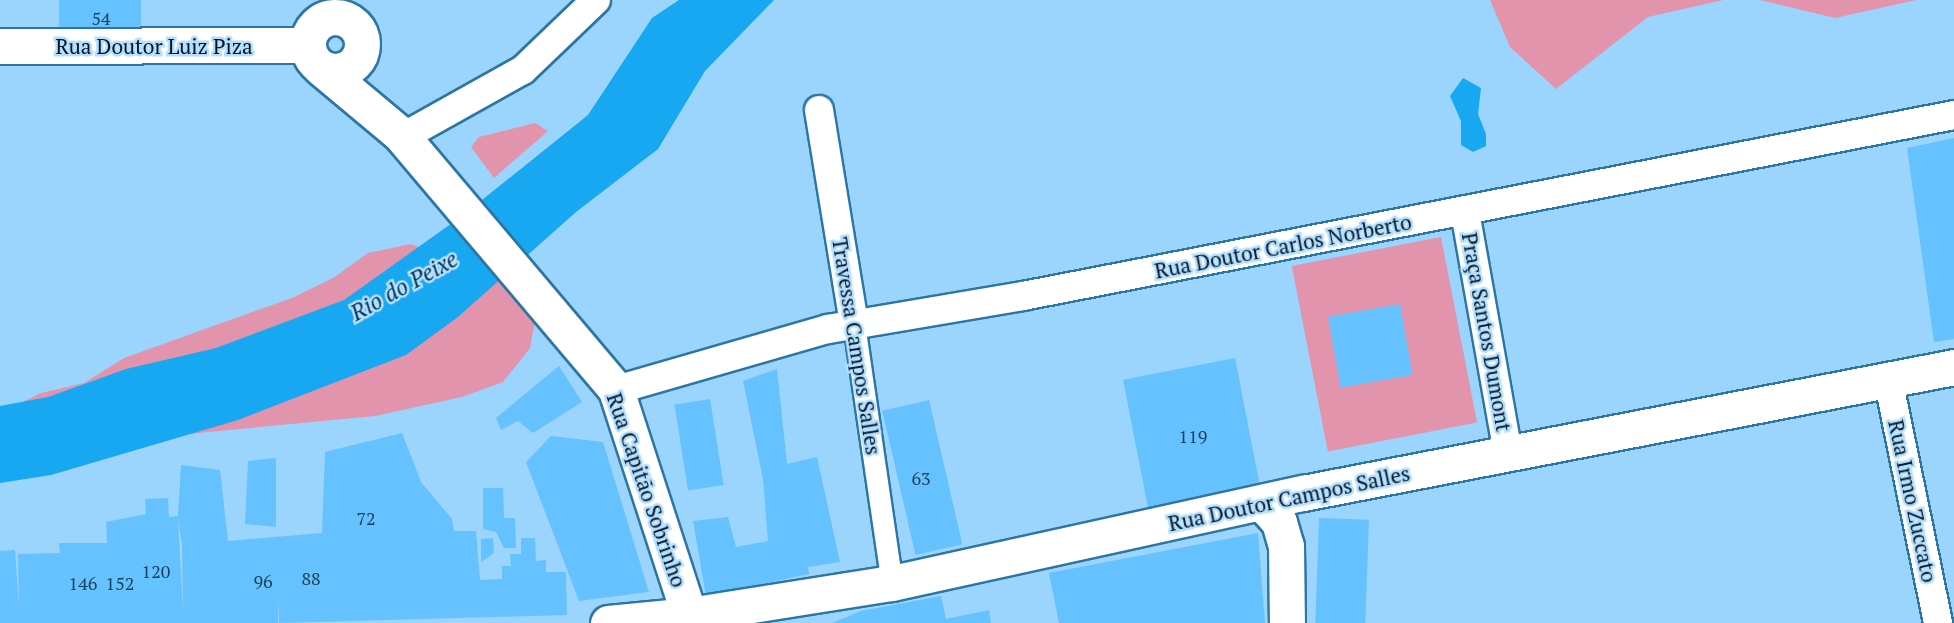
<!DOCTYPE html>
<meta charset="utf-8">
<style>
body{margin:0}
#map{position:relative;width:1954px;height:623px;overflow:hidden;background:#9bd4fc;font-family:"PT Serif",serif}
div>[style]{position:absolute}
.green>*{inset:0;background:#e294ac;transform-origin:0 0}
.water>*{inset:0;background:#18a8f2}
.building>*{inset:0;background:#66c2fe;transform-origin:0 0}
.roads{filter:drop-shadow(2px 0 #2c76a3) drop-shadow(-2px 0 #2c76a3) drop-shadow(0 2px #2c76a3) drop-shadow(0 -2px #2c76a3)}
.pedestrian>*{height:21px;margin:-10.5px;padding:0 10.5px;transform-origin:10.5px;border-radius:10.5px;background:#fff}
.minor>*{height:28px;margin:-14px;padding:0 14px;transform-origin:14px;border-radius:14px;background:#fff}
.tertiary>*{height:35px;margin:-17.5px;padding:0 17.5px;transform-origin:17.5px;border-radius:17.5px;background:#fff}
.tertiary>.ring{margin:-17.5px;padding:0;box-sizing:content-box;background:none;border:35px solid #fff;border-radius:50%}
span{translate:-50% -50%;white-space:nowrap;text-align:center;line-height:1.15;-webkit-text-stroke:5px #b5dffd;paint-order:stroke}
.number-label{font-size:18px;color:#1a425e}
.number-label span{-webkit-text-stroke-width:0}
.street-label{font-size:21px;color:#001729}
.water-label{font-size:23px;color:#003755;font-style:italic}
</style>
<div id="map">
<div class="green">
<div style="clip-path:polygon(1490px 0,1723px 0,1648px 17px,1556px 89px,1510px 47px)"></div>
<div style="clip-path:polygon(1760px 0,1916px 0,1835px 18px)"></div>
<div style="clip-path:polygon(535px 123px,548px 131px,494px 178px,471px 147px,479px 137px)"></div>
<div style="left:1441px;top:237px;width:189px;height:152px;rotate:79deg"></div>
<div style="clip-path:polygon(411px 244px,504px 280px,538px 306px,530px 348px,503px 382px,462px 397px,375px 416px,103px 442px,0 413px,41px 393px,84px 383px,124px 358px,292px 298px,333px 278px,368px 253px)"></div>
</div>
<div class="water">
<div style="clip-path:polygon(679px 0,774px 0,705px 71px,658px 149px,576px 212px,458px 317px,406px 355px,238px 420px,51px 475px,0 483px,0 406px,48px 397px,126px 369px,216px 348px,344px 300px,462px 216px,588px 115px,652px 18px)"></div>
<div style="clip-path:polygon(1463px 78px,1481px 88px,1478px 114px,1486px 134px,1486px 146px,1473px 152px,1461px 145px,1461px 121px,1450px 96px)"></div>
</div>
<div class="building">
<div style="left:59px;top:0;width:82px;height:36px"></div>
<div style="clip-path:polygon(1954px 138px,1954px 339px,1934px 342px,1907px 148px)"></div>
<div style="left:1400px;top:304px;width:72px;height:73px;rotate:80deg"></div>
<div style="left:1235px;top:358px;width:134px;height:114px;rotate:79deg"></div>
<div style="clip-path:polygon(559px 366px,582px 402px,533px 433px,518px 421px,501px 430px,496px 418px)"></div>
<div style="clip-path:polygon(777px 369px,787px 464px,817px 457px,840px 562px,808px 567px,809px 574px,706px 596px,693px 521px,728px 517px,736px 547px,768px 541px,763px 479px,743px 381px)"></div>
<div style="left:710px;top:399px;width:87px;height:36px;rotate:81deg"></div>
<div style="left:929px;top:400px;width:148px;height:48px;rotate:77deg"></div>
<div style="clip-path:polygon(evenodd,402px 433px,421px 482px,452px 519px,454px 531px,476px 531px,480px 580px,502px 579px,502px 566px,511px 566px,510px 554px,521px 554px,521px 538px,535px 538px,536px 561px,546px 560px,546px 572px,566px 572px,567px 615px,279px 623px,278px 597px,278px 623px,0 623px,0 551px,15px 550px,19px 607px,18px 554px,60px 553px,59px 543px,107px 543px,106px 522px,146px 514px,145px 499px,168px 498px,169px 517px,178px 516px,181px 465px,220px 470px,228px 541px,322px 533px,325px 452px,402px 433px,178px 518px,182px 545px,183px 612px,178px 518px)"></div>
<div style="clip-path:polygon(551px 436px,603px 442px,649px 592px,579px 601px,526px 462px)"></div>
<div style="clip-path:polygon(276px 458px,276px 527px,245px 524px,248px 461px)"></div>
<div style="clip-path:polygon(483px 488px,503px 488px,504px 518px,515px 518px,516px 548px,504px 548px,496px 532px,483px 529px)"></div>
<div style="left:1319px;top:518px;width:50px;height:105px;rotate:2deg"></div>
<div style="clip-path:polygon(1258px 533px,1265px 623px,1059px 623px,1049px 573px)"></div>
<div style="clip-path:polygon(493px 538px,494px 553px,481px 562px,481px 539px)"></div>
<div style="clip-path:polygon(941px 596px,946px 619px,989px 610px,991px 623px,832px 623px,861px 611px)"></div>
</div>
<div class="roads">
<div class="pedestrian">
<div style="left:854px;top:324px;width:262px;rotate:81.7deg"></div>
</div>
<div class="minor">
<div style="left:819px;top:110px;width:217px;rotate:80.7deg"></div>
<div style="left:403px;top:137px;width:137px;rotate:-29.2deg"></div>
<div style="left:523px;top:70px;width:101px;rotate:-43.8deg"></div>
<div style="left:1465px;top:212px;width:245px;rotate:79.9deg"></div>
<div style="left:1888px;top:379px;width:249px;rotate:78.4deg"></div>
<div style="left:616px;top:390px;width:221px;rotate:-16.1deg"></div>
<div style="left:828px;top:329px;width:198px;rotate:-9.6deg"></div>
<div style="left:1023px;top:296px;width:948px;rotate:-11deg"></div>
</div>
<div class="tertiary">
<div class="ring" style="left:308px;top:17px;width:19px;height:19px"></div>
<div style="left:0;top:46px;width:308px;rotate:-0.2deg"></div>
<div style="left:321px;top:68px;width:103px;rotate:39.9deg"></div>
<div style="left:400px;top:134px;width:335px;rotate:49.8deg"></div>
<div style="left:616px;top:390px;width:237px;rotate:72deg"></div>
<div style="left:1262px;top:503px;width:25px;rotate:48deg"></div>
<div style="left:1279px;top:522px;width:25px;rotate:74deg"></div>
<div style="left:1286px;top:546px;width:77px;rotate:89.3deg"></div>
<div style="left:608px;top:623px;width:81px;rotate:-5.6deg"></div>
<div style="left:689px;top:615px;width:206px;rotate:-9deg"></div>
<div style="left:892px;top:583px;width:421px;rotate:-12.4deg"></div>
<div style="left:1303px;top:493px;width:663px;rotate:-10.95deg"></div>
</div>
</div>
<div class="number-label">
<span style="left:101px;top:18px">54</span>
<span style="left:1193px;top:436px">119</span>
<span style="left:921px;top:478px">63</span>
<span style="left:366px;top:518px">72</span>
<span style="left:156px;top:571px">120</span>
<span style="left:311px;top:578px">88</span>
<span style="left:263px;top:581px">96</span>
<span style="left:83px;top:583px">146</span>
<span style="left:120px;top:583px">152</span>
</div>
<div class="street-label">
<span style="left:154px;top:46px">Rua Doutor Luiz Piza</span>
<span style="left:1283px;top:246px;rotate:-11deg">Rua Doutor Carlos Norberto</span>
<span style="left:1487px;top:332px;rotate:80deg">Praça Santos Dumont</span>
<span style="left:857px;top:346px;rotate:81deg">Travessa Campos Salles</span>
<span style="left:647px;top:490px;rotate:71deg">Rua Capitão Sobrinho</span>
<span style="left:1289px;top:498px;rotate:-12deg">Rua Doutor Campos Salles</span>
<span style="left:1913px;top:501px;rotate:78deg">Rua Irmo Zuccato</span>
</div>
<div class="water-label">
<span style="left:404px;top:286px;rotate:-29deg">Rio do Peixe</span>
</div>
</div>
